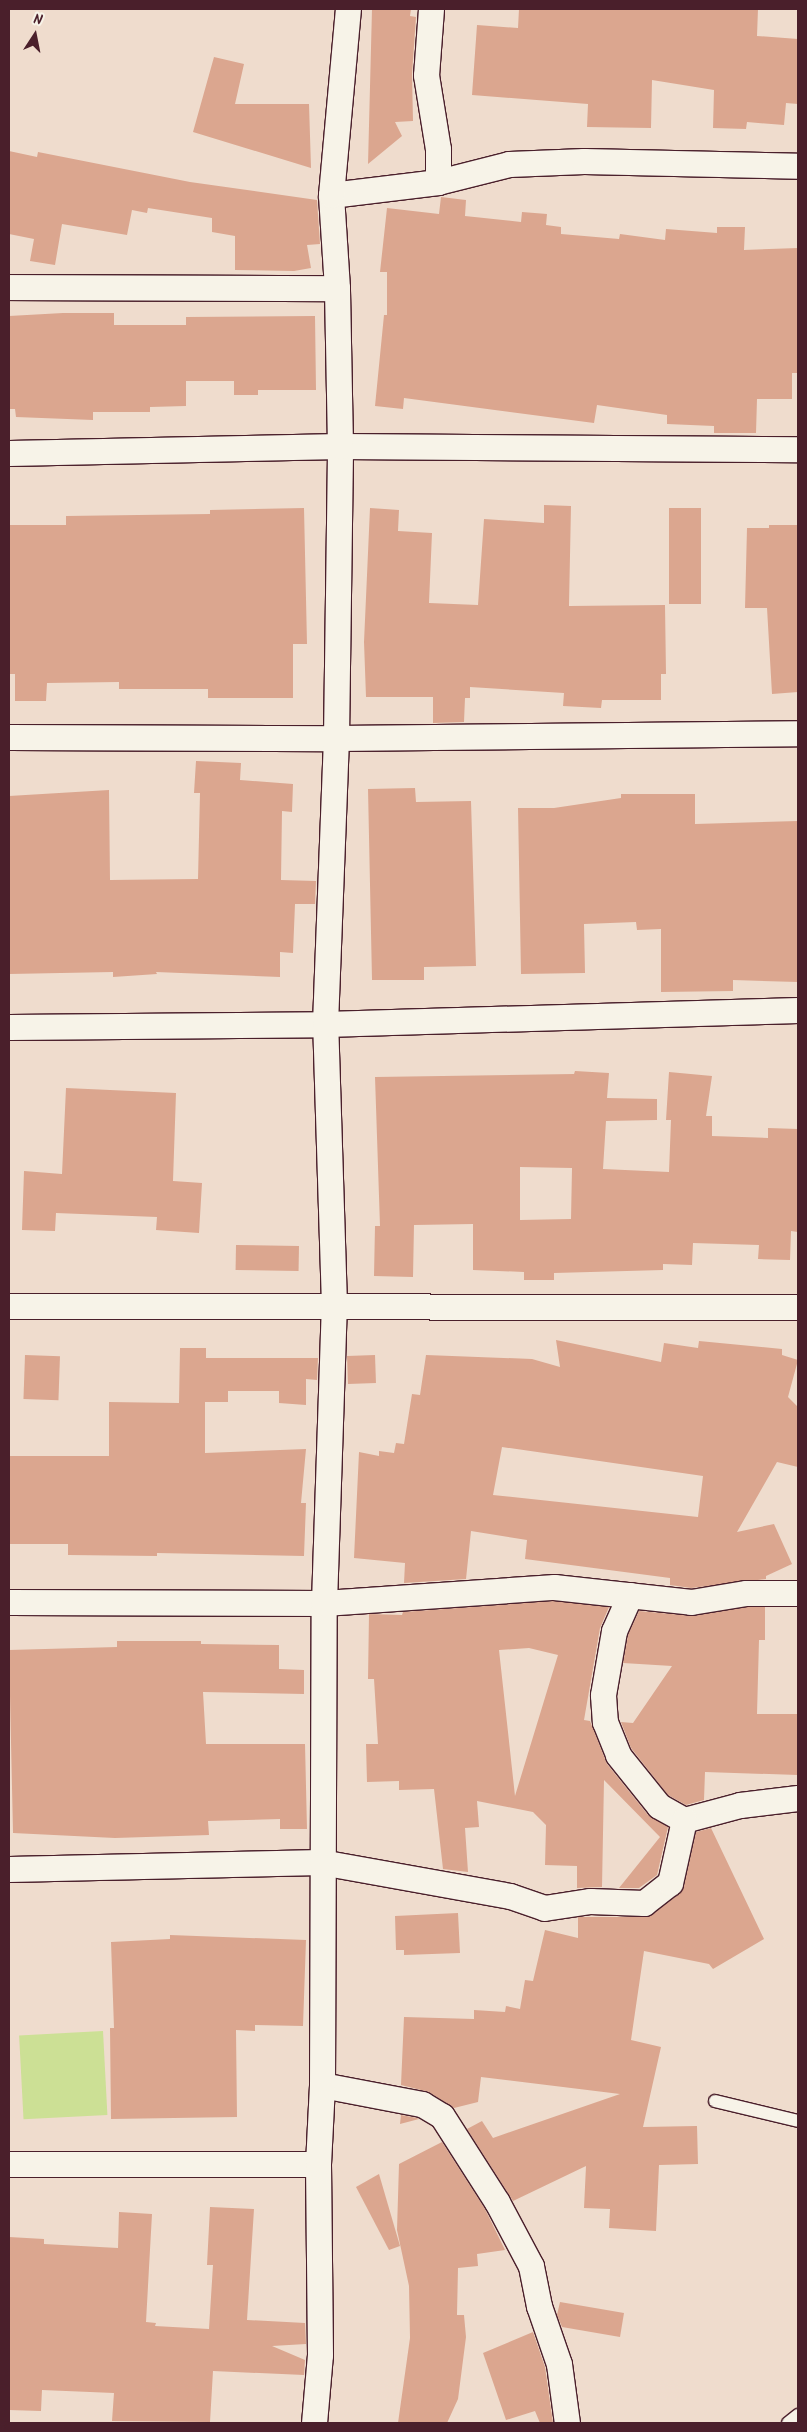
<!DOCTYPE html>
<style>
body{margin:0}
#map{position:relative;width:807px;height:2432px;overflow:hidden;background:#efdccd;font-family:Kalam,sans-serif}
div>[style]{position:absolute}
.green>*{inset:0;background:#cce095;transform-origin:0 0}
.building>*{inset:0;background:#dba68f;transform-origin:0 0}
.roads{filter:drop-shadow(1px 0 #4a1f2b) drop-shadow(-1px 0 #4a1f2b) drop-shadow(0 1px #4a1f2b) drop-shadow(0 -1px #4a1f2b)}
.service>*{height:12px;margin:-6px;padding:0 6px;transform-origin:6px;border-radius:6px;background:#f7f3e8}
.minor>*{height:25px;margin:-12.5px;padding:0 12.5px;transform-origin:12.5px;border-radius:12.5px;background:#f7f3e8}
span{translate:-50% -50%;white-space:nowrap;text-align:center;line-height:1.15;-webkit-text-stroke:5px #f7f3e8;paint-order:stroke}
.frame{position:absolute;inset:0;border:10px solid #4a1f2b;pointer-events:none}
.north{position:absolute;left:10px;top:10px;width:50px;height:50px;-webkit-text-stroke:4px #f7f3e8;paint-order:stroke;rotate:11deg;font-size:14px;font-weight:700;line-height:20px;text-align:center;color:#4a1f2b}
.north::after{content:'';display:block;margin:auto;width:18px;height:22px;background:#4a1f2b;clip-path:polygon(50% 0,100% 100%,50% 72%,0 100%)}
</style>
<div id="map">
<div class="green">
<div style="left:103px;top:2031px;width:84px;height:84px;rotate:87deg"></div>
</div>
<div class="building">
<div style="clip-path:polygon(372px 9px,411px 9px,410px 16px,416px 17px,412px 74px,413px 121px,395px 122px,402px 136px,368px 164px)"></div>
<div style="clip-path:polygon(519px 9px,758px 9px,757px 36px,798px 39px,798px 104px,786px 103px,784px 125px,747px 122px,746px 129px,713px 128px,714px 90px,652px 80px,651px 128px,587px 127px,588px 104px,472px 95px,477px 25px,518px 28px)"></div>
<div style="clip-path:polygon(214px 57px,244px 64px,235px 104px,309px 104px,311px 168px,193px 132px)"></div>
<div style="clip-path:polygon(9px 151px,37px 157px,38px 152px,190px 182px,317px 200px,320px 244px,307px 245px,311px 268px,294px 271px,235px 270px,235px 236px,212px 232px,212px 218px,148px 208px,147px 213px,132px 210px,127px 235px,62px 224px,55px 265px,30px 261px,34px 239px,9px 234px)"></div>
<div style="clip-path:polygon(441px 197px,466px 200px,465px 216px,521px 222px,522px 212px,547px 214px,546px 225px,561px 227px,561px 234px,619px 239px,620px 234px,665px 240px,666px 229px,717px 233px,717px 227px,745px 227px,744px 250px,798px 248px,798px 373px,792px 373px,792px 399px,757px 399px,756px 433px,714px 433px,714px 426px,667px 424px,667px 415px,597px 405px,594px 423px,404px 398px,403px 409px,375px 406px,384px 315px,387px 315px,387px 272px,380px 272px,387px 208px,439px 214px)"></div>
<div style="clip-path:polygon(63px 313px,114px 313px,114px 325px,186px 325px,186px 317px,315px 316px,316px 390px,258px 390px,258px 395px,234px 395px,234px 381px,186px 381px,186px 406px,150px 407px,150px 412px,93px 412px,93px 420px,16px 417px,15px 409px,9px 409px,9px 316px)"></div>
<div style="clip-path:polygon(544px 505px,571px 506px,569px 606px,665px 605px,666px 674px,661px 674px,661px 700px,602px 700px,601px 708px,563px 706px,564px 693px,470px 687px,470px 698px,465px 698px,464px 722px,433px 723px,433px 697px,366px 697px,364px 642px,370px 508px,399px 510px,398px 531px,432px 533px,429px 603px,478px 605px,484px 519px,544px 523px)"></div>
<div style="clip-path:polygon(304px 508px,307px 644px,293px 644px,293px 698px,208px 698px,208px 689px,119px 689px,119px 682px,47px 683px,46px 701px,15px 701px,15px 674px,9px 674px,9px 525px,66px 525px,66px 516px,210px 514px,210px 510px)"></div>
<div style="left:669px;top:508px;width:32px;height:96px"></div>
<div style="clip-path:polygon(769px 525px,798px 525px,798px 692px,772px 694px,767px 608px,745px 608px,747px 528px,769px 528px)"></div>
<div style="clip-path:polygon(196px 761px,241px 763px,240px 780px,293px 784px,292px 812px,282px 811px,281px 880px,316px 881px,315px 904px,295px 904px,293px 953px,280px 952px,280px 977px,156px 972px,157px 974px,113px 977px,113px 972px,9px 974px,9px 796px,109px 790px,110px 880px,198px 879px,200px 793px,194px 793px)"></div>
<div style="clip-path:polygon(415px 788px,416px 802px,471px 801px,476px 966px,424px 967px,424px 980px,372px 980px,368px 789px)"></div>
<div style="clip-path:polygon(621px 794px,695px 794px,695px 824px,798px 821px,798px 982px,733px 980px,733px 991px,661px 992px,661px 929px,637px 930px,636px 922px,584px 924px,585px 973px,521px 974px,518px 808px,554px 808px,621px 798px)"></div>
<div style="clip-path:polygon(evenodd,575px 1071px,609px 1073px,607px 1098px,657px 1099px,657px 1120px,606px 1121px,603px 1169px,669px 1172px,671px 1120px,666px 1120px,669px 1072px,712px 1076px,706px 1116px,712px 1116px,712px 1136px,768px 1138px,768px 1128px,798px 1129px,798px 1232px,791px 1231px,790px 1260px,758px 1259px,759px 1245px,693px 1243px,692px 1265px,663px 1264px,663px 1270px,554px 1273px,554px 1280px,524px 1280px,524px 1272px,473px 1270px,473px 1224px,414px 1225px,413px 1277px,374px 1276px,375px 1226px,380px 1226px,375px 1077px,574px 1074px,575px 1071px,520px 1167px,572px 1168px,571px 1219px,520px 1220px,520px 1167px)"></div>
<div style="clip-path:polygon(66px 1088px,176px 1093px,173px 1181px,202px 1183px,199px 1233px,156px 1230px,157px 1217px,56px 1213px,55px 1231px,22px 1230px,24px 1171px,62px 1174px)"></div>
<div style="left:236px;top:1245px;width:63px;height:25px;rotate:1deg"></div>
<div style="clip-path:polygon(evenodd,556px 1340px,661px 1362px,664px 1343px,698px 1348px,699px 1341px,782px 1349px,782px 1355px,798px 1360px,788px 1397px,798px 1407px,798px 1467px,777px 1462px,737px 1532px,774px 1524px,792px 1564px,766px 1576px,766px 1579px,691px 1588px,670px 1585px,670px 1578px,525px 1559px,527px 1540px,471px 1531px,466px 1579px,404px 1583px,405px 1563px,354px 1558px,359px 1452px,379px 1456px,379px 1451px,394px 1453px,396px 1443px,404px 1444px,412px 1394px,420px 1395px,426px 1355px,532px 1359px,560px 1367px,556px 1340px,502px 1447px,703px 1476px,698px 1517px,493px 1495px,502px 1447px)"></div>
<div style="clip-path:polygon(180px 1348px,206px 1348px,206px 1358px,318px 1358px,317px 1380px,306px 1379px,306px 1405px,279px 1403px,279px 1391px,228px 1391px,228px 1402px,205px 1402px,205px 1453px,306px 1449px,301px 1503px,306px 1503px,304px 1556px,157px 1553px,157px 1556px,68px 1555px,68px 1544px,9px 1544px,9px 1456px,109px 1456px,109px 1402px,179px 1403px)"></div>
<div style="left:25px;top:1355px;width:35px;height:44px;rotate:2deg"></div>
<div style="left:375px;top:1355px;width:28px;height:28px;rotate:88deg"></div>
<div style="clip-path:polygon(evenodd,554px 1601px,609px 1607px,600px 1628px,584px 1720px,590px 1721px,607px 1764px,648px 1815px,668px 1827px,657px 1875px,639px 1888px,619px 1888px,660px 1837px,604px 1780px,602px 1887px,577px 1888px,577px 1866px,545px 1865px,546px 1825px,533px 1812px,477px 1801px,479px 1827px,465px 1828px,468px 1872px,443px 1869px,434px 1789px,399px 1790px,399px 1781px,367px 1782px,366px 1744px,378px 1744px,374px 1679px,368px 1679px,369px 1614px,402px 1615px,403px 1612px,554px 1601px,529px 1648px,558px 1655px,515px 1796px,499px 1650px,529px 1648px)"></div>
<div style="clip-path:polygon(747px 1607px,765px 1607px,765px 1640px,759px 1640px,757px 1714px,798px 1714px,798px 1775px,705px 1772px,704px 1800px,686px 1805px,668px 1795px,631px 1748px,621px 1722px,633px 1723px,672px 1666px,623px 1663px,628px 1635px,639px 1611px,693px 1616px)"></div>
<div style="clip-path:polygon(117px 1641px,201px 1641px,201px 1644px,279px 1645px,279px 1669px,304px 1670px,304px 1694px,203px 1692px,206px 1744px,305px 1744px,307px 1829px,280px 1829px,280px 1819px,208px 1821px,209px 1835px,115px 1838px,13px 1833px,9px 1650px,117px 1647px)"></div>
<div style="clip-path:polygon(711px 1828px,764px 1939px,713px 1969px,709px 1964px,644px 1951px,631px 2040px,661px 2047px,643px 2127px,697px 2126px,698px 2164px,659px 2165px,656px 2231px,609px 2228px,610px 2209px,584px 2208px,586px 2166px,513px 2201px,467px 2129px,482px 2121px,493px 2138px,620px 2094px,481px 2077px,478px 2102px,454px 2108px,429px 2092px,401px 2085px,404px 2017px,474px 2019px,474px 2010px,505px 2012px,506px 2006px,520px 2009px,525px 1980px,533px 1981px,545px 1930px,578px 1938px,578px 1917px,643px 1917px,653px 1914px,679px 1894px,684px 1886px,696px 1832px)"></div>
<div style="clip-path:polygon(458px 1913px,460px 1953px,404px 1955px,404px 1950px,396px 1950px,395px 1916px)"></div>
<div style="clip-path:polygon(170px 1935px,306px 1940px,303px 2026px,255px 2025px,255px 2031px,236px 2030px,237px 2117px,111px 2119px,110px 2028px,114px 2028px,111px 1942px,170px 1939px)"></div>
<div style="clip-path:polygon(401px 2115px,417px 2118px,419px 2119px,400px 2124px)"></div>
<div style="clip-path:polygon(442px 2142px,485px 2209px,505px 2250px,477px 2254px,478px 2266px,458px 2268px,457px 2315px,464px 2315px,466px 2337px,458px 2399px,447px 2423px,398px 2423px,410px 2338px,409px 2286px,397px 2230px,399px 2164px)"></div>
<div style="clip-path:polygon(379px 2174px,400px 2246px,389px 2250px,356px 2187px)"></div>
<div style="clip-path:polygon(210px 2207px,254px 2209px,247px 2320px,305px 2323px,306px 2344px,272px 2346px,305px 2360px,304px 2375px,213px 2371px,210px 2422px,112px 2421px,114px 2393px,42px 2390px,41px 2411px,9px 2410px,9px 2237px,44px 2239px,44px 2244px,118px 2248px,119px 2212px,152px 2214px,146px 2322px,156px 2323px,155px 2326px,209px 2329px,213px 2265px,207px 2265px)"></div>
<div style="clip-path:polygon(560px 2302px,624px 2313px,620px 2337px,562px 2327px,557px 2315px)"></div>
<div style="clip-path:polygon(533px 2332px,545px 2367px,553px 2423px,540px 2423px,535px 2411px,506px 2420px,483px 2353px)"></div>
</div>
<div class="roads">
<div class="service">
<div style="left:715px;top:2101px;width:85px;rotate:13.5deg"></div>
<div style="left:788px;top:2423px;width:13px;rotate:-39deg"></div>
</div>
<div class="minor">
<div style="left:431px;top:9px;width:66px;rotate:94.3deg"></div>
<div style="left:426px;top:75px;width:75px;rotate:80.8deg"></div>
<div style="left:438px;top:149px;width:33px;rotate:90deg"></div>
<div style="left:331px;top:195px;width:108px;rotate:-6.9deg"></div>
<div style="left:438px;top:182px;width:73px;rotate:-14.2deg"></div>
<div style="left:509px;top:164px;width:75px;rotate:-2.3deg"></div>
<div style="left:584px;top:161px;width:214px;rotate:1.3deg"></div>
<div style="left:9px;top:287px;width:328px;rotate:0.2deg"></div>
<div style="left:9px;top:453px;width:331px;rotate:-1.2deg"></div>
<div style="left:340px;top:446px;width:458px;rotate:0.4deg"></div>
<div style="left:9px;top:737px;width:327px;rotate:0.2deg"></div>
<div style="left:336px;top:738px;width:462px;rotate:-0.6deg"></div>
<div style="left:9px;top:1027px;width:316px;rotate:-0.5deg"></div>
<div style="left:325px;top:1024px;width:473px;rotate:-1.7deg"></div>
<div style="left:9px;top:1306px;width:789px;rotate:0.07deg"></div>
<div style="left:630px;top:1595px;width:39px;rotate:114deg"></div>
<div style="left:614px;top:1631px;width:65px;rotate:99.8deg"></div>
<div style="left:603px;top:1695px;width:27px;rotate:86deg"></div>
<div style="left:605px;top:1722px;width:35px;rotate:68deg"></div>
<div style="left:618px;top:1755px;width:65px;rotate:51.2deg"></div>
<div style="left:659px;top:1806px;width:29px;rotate:29deg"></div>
<div style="left:684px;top:1820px;width:58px;rotate:-15deg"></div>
<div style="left:740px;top:1805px;width:58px;rotate:-6.9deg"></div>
<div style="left:9px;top:1602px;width:315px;rotate:0.2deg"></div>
<div style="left:324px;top:1603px;width:231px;rotate:-4deg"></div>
<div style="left:554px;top:1587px;width:138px;rotate:6.2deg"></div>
<div style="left:691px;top:1602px;width:56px;rotate:-9.3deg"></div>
<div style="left:746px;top:1593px;width:52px"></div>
<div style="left:9px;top:1869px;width:312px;rotate:-1.3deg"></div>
<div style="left:321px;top:1862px;width:192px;rotate:10.2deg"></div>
<div style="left:510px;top:1896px;width:36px;rotate:19deg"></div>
<div style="left:544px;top:1908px;width:47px;rotate:-8.7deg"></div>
<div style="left:590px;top:1901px;width:54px;rotate:2.1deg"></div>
<div style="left:644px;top:1903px;width:33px;rotate:-38deg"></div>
<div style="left:670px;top:1883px;width:65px;rotate:-77.5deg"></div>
<div style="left:322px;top:2085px;width:102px;rotate:10.8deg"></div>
<div style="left:422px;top:2104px;width:23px;rotate:31deg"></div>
<div style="left:442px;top:2116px;width:102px;rotate:57.4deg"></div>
<div style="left:497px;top:2202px;width:72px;rotate:62deg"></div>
<div style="left:531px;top:2266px;width:41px;rotate:78.7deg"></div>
<div style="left:539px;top:2306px;width:61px;rotate:71deg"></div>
<div style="left:559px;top:2364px;width:60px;rotate:82.3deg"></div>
<div style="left:9px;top:2164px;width:309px"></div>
<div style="left:314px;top:2423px;width:68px;rotate:-85deg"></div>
<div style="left:320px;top:2355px;width:191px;rotate:-90.6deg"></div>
<div style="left:318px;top:2164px;width:79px;rotate:-87.1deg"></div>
<div style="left:322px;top:2085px;width:482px;rotate:-89.8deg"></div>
<div style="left:324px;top:1603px;width:298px;rotate:-88.1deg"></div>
<div style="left:334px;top:1305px;width:281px;rotate:-91.8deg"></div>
<div style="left:325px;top:1024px;width:286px;rotate:-87.8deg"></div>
<div style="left:336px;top:738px;width:292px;rotate:-89.2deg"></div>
<div style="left:340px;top:446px;width:158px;rotate:-91.1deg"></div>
<div style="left:337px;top:288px;width:93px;rotate:-93.7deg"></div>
<div style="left:331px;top:195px;width:187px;rotate:-84.8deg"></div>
</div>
</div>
<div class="frame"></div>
<div class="north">N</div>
</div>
